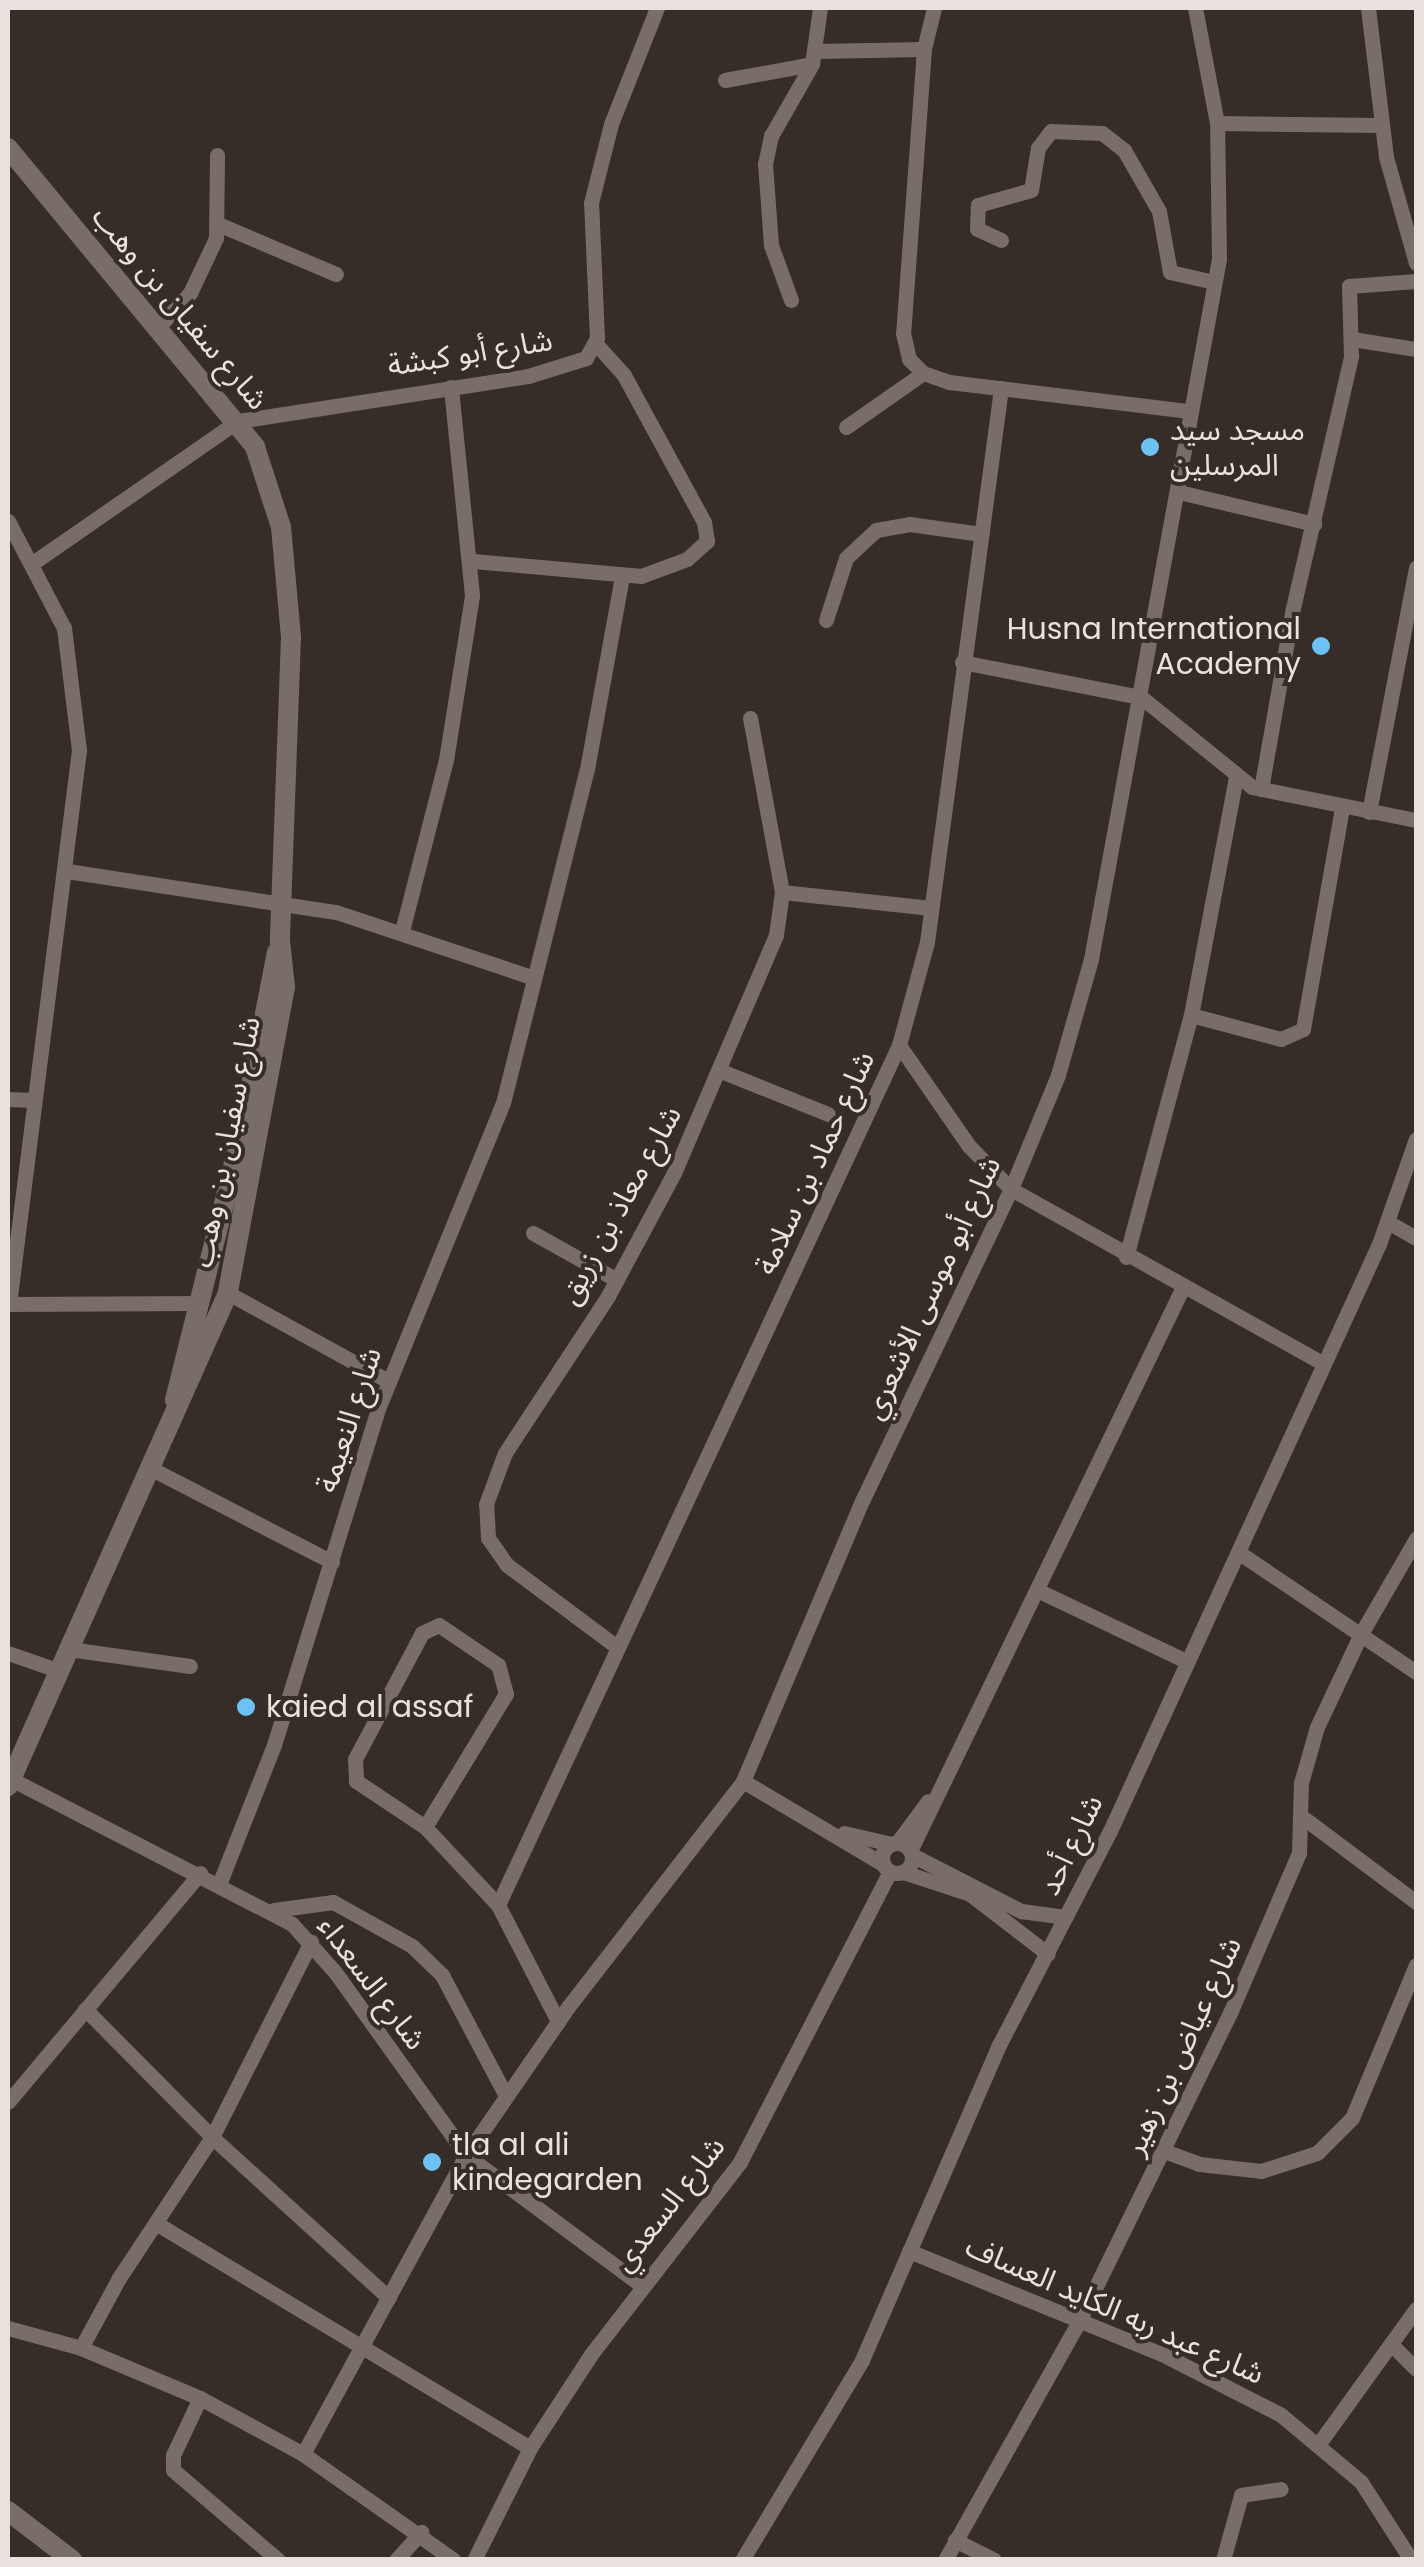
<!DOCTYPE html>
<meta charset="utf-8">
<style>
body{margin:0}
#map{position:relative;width:1424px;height:2567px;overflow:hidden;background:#372d28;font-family:Poppins,"Noto Sans Arabic",sans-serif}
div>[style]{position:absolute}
.minor>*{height:15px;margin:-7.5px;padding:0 7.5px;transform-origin:7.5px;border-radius:7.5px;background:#786d67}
.minor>.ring{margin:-7.5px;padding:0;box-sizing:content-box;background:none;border:15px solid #786d67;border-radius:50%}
.tertiary>*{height:20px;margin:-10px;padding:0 10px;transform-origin:10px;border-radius:10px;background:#786d67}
.dots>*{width:28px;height:28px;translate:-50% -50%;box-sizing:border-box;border:5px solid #372d28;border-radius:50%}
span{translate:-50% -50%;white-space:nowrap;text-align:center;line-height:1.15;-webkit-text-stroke:8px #372d28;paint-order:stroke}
.street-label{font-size:30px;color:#e8e1de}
.poi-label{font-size:30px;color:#e8e1de}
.left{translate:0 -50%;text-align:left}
.right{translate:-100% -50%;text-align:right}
.frame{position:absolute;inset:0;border:10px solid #e8e1de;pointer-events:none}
</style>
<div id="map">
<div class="minor">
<div style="left:934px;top:8px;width:42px;rotate:103.7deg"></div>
<div style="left:924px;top:49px;width:285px;rotate:94.2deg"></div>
<div style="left:903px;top:333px;width:27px;rotate:77deg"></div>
<div style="left:909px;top:359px;width:20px;rotate:45deg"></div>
<div style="left:923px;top:373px;width:28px;rotate:19deg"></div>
<div style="left:949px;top:382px;width:242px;rotate:6.9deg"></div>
<div style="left:1368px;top:8px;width:150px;rotate:83.1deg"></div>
<div style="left:1386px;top:157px;width:110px;rotate:74.2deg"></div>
<div style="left:816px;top:51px;width:108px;rotate:-1.1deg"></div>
<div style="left:725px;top:80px;width:88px;rotate:-10.4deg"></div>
<div style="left:1217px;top:123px;width:164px;rotate:0.7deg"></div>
<div style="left:218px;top:224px;width:128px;rotate:23deg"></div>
<div style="left:1001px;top:240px;width:26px;rotate:-155deg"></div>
<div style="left:977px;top:229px;width:24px;rotate:-88deg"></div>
<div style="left:978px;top:205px;width:55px;rotate:-15.8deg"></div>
<div style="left:1031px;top:190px;width:43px;rotate:-80.5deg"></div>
<div style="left:1038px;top:148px;width:21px;rotate:-53deg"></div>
<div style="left:1051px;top:131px;width:51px;rotate:2.2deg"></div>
<div style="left:1102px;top:133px;width:28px;rotate:38deg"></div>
<div style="left:1124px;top:150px;width:70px;rotate:60.2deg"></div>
<div style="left:1159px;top:211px;width:62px;rotate:79.8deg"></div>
<div style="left:1170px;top:272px;width:45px;rotate:12.8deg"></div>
<div style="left:791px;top:300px;width:59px;rotate:-110deg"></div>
<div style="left:771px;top:245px;width:81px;rotate:-94.2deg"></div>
<div style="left:765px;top:164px;width:29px;rotate:-78deg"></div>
<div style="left:771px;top:136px;width:83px;rotate:-60.3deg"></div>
<div style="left:812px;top:64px;width:57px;rotate:-81.9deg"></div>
<div style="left:158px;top:327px;width:47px;rotate:-46.7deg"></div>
<div style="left:190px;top:293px;width:61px;rotate:-64.7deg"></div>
<div style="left:216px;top:238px;width:83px;rotate:-89.3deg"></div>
<div style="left:1352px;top:339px;width:65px;rotate:8.9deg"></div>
<div style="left:846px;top:427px;width:94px;rotate:-35deg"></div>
<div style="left:1179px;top:492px;width:139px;rotate:13.3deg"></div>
<div style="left:8px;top:521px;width:121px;rotate:62.4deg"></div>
<div style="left:64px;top:628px;width:123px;rotate:83deg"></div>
<div style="left:79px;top:750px;width:558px;rotate:97.2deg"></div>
<div style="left:473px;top:561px;width:169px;rotate:5.1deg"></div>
<div style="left:641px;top:576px;width:49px;rotate:-20.3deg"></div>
<div style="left:687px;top:559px;width:27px;rotate:-42deg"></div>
<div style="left:707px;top:541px;width:19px;rotate:-99deg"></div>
<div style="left:704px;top:522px;width:167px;rotate:-118.6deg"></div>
<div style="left:624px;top:375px;width:40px;rotate:-132deg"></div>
<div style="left:34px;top:562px;width:248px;rotate:-34.7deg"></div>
<div style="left:238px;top:421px;width:293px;rotate:-8.8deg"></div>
<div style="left:528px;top:376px;width:61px;rotate:-17.2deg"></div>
<div style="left:586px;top:358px;width:23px;rotate:-61deg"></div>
<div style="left:597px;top:338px;width:135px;rotate:-92.5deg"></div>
<div style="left:591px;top:203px;width:81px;rotate:-75.8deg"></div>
<div style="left:611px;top:124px;width:125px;rotate:-68.4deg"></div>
<div style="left:826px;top:620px;width:65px;rotate:-72.1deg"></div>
<div style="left:846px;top:558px;width:41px;rotate:-43deg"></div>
<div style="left:876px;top:530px;width:34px;rotate:-10deg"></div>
<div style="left:909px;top:524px;width:73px;rotate:7.9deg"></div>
<div style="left:962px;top:662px;width:182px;rotate:11.1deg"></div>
<div style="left:1141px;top:697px;width:143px;rotate:39deg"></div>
<div style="left:1252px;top:787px;width:167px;rotate:11.4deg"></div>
<div style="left:1261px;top:789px;width:184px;rotate:-80deg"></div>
<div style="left:1293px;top:608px;width:259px;rotate:-77deg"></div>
<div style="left:1351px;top:356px;width:70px;rotate:-91.6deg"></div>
<div style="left:1349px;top:286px;width:67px;rotate:-4.3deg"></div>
<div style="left:1369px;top:812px;width:249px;rotate:-79.1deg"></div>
<div style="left:67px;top:871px;width:272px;rotate:8.7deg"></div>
<div style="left:336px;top:912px;width:206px;rotate:18.4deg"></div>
<div style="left:782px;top:892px;width:150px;rotate:6.1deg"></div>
<div style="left:402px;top:931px;width:177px;rotate:-75.6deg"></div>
<div style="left:446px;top:760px;width:167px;rotate:-81deg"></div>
<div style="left:472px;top:595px;width:209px;rotate:-95.8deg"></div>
<div style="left:1191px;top:1015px;width:93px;rotate:14.9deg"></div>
<div style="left:1281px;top:1039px;width:24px;rotate:-24deg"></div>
<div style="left:1303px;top:1029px;width:225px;rotate:-80deg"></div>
<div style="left:899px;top:1045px;width:123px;rotate:55.3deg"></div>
<div style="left:969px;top:1146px;width:60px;rotate:45.7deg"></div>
<div style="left:1011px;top:1189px;width:354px;rotate:29.2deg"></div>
<div style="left:721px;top:1071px;width:115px;rotate:21.9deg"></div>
<div style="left:8px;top:1099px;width:26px;rotate:2deg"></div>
<div style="left:1388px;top:1222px;width:32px;rotate:30deg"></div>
<div style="left:533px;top:1233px;width:96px;rotate:29.2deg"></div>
<div style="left:1126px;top:1257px;width:251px;rotate:-75deg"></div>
<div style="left:1191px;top:1015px;width:242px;rotate:-79.3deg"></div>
<div style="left:228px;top:1293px;width:183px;rotate:28.8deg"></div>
<div style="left:8px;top:1304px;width:193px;rotate:-0.3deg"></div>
<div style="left:148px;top:1467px;width:207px;rotate:27.3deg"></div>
<div style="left:1238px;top:1552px;width:215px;rotate:34deg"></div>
<div style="left:1037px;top:1590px;width:165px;rotate:25.5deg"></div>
<div style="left:617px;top:1647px;width:137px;rotate:-143.3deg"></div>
<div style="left:507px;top:1565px;width:33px;rotate:-125deg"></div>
<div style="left:488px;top:1538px;width:34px;rotate:-93deg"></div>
<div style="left:486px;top:1504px;width:54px;rotate:-69.6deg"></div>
<div style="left:505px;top:1453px;width:188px;rotate:-56.7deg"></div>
<div style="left:608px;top:1296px;width:140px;rotate:-61.8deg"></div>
<div style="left:674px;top:1173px;width:259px;rotate:-66.8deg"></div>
<div style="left:776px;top:935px;width:43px;rotate:-82.1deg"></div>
<div style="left:782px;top:892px;width:177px;rotate:-100.4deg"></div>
<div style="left:69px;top:1649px;width:122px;rotate:8deg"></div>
<div style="left:8px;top:1653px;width:55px;rotate:19.1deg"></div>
<div style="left:11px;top:1779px;width:316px;rotate:27.3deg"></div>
<div style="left:292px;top:1924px;width:64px;rotate:48.1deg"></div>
<div style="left:335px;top:1972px;width:225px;rotate:54.4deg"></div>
<div style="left:466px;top:2155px;width:218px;rotate:36.6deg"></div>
<div style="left:743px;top:1781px;width:163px;rotate:30.7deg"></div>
<div style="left:1305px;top:1819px;width:139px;rotate:36.8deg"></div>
<div style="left:425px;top:1827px;width:156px;rotate:-58.7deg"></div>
<div style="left:506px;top:1694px;width:30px;rotate:-105deg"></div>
<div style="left:498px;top:1665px;width:71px;rotate:-145.9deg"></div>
<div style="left:439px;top:1625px;width:19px;rotate:155deg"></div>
<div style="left:422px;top:1633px;width:143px;rotate:118deg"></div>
<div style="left:355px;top:1759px;width:22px;rotate:87deg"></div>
<div style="left:356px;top:1781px;width:83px;rotate:33.7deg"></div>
<div style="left:425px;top:1827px;width:107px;rotate:46.9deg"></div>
<div style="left:498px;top:1905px;width:131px;rotate:62.7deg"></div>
<div style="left:844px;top:1833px;width:49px;rotate:12.9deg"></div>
<div class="ring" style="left:882px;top:1843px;width:15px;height:15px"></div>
<div style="left:897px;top:1843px;width:52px;rotate:-53.6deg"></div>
<div style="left:910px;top:1851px;width:624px;rotate:-64.17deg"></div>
<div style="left:912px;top:1855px;width:123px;rotate:27.2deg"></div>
<div style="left:1021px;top:1911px;width:45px;rotate:7.6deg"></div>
<div style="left:903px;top:1872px;width:71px;rotate:18.2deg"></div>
<div style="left:970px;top:1894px;width:98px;rotate:37.6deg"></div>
<div style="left:220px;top:1882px;width:147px;rotate:-68.5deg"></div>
<div style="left:274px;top:1745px;width:352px;rotate:-72.8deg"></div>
<div style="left:378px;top:1409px;width:331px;rotate:-67.8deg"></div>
<div style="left:503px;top:1103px;width:344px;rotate:-75.9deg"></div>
<div style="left:587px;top:769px;width:196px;rotate:-79.7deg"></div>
<div style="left:498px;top:1905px;width:949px;rotate:-65deg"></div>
<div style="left:899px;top:1045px;width:107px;rotate:-74.8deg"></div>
<div style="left:927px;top:942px;width:559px;rotate:-82.39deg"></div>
<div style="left:274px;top:1910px;width:60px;rotate:-7.7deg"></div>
<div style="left:333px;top:1902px;width:90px;rotate:29.1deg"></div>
<div style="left:412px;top:1946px;width:42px;rotate:44deg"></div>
<div style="left:442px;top:1975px;width:137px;rotate:62.1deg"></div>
<div style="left:85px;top:2009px;width:180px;rotate:45.2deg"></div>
<div style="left:212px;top:2137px;width:239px;rotate:42.3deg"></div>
<div style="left:8px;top:2102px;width:299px;rotate:-50deg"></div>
<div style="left:1164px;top:2151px;width:37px;rotate:20deg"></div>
<div style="left:1199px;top:2164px;width:62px;rotate:6.4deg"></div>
<div style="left:1261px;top:2171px;width:59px;rotate:-17.8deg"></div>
<div style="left:1317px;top:2153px;width:49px;rotate:-45deg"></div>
<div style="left:1352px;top:2118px;width:166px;rotate:-67.3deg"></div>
<div style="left:159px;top:2225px;width:433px;rotate:31deg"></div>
<div style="left:909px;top:2251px;width:273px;rotate:22.2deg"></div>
<div style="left:1162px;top:2354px;width:134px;rotate:27.1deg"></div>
<div style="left:1281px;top:2415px;width:104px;rotate:39.9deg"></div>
<div style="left:1361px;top:2482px;width:93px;rotate:57.3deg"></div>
<div style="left:8px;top:2328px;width:76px;rotate:15.3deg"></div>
<div style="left:81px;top:2348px;width:129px;rotate:22.8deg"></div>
<div style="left:200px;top:2398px;width:117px;rotate:28.5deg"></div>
<div style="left:303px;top:2454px;width:184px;rotate:35.1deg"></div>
<div style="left:1391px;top:2344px;width:35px;rotate:45deg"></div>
<div style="left:81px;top:2348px;width:80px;rotate:-61.5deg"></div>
<div style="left:119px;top:2278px;width:169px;rotate:-56.6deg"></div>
<div style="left:212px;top:2137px;width:219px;rotate:-63.1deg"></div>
<div style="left:200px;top:2398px;width:63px;rotate:115.3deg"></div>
<div style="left:173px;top:2455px;width:15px;rotate:90deg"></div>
<div style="left:173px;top:2470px;width:138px;rotate:40.6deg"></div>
<div style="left:1320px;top:2442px;width:164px;rotate:-54.2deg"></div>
<div style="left:303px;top:2454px;width:341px;rotate:-61.4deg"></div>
<div style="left:466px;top:2155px;width:180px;rotate:-55.4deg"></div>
<div style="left:568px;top:2007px;width:286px;rotate:-52.2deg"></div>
<div style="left:743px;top:1781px;width:304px;rotate:-67deg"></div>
<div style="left:862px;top:1501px;width:346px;rotate:-64.5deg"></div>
<div style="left:1011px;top:1189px;width:123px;rotate:-67.6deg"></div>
<div style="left:1058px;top:1075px;width:121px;rotate:-74.1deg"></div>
<div style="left:1091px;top:959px;width:712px;rotate:-79.64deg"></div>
<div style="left:1219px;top:259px;width:136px;rotate:-90.8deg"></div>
<div style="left:1217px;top:123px;width:117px;rotate:-100.8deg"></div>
<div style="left:955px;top:2540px;width:44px;rotate:27.1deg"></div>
<div style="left:396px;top:2560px;width:38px;rotate:-48deg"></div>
<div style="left:474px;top:2560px;width:125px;rotate:-63.4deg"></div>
<div style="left:530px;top:2448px;width:113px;rotate:-56.9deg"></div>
<div style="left:592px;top:2353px;width:242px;rotate:-52.2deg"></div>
<div style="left:740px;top:2162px;width:326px;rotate:-62.7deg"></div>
<div style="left:742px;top:2560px;width:233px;rotate:-59deg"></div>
<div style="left:862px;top:2360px;width:344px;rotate:-66.5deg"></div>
<div style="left:999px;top:2045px;width:241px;rotate:-62.6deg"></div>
<div style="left:1110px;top:1831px;width:646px;rotate:-65.38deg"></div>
<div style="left:1379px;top:1244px;width:111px;rotate:-70.6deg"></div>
<div style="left:945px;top:2560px;width:276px;rotate:-60.7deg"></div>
<div style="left:1080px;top:2319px;width:341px;rotate:-63.9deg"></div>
<div style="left:1230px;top:2013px;width:174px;rotate:-66.7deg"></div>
<div style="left:1299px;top:1853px;width:70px;rotate:-88.4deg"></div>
<div style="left:1301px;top:1783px;width:58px;rotate:-74.1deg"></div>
<div style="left:1317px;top:1727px;width:105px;rotate:-64.7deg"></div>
<div style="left:1362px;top:1632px;width:108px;rotate:-59.9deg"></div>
<div style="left:1223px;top:2560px;width:67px;rotate:-74.5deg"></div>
<div style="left:1241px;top:2495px;width:40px;rotate:-8.5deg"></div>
</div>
<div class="tertiary">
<div style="left:8px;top:148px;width:388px;rotate:50.4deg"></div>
<div style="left:255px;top:447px;width:84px;rotate:72deg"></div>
<div style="left:281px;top:527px;width:110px;rotate:84.8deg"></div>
<div style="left:291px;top:637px;width:304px;rotate:92.1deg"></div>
<div style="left:280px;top:941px;width:46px;rotate:83.8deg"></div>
<div style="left:285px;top:987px;width:311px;rotate:100.6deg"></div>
<div style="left:228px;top:1293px;width:540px;rotate:114.05deg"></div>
<div style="left:175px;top:1400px;width:276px;rotate:-76deg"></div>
<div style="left:242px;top:1132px;width:183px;rotate:-79deg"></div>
<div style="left:8px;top:2511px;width:81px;rotate:37.4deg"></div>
</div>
<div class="dots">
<div style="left:1150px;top:447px;background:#6dc2f3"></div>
<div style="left:1321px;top:646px;background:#6dc2f3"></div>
<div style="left:246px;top:1707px;background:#6dc2f3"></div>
<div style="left:432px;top:2162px;background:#6dc2f3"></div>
</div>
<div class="street-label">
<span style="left:180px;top:308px;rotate:50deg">شارع سفيان بن وهب</span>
<span style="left:470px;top:353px;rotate:-9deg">شارع أبو كبشة</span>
<span style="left:226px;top:1142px;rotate:-79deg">شارع سفيان بن وهب</span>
<span style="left:815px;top:1163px;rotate:-65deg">شارع حماد بن سلامة</span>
<span style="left:620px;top:1205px;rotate:-61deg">شارع معاذ بن زريق</span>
<span style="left:932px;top:1288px;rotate:-65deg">شارع أبو موسى الأشعري</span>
<span style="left:349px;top:1420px;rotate:-72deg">شارع النعيمة</span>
<span style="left:1071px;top:1845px;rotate:-64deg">شارع أحد</span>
<span style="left:372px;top:1983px;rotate:53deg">شارع السعداء</span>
<span style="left:1183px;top:2046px;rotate:-65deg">شارع عياض بن زهير</span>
<span style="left:669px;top:2204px;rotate:-52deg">شارع السعدي</span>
<span style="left:1115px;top:2310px;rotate:24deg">شارع عبد ربه الكايد العساف</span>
</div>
<div class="poi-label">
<span class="left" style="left:1170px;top:447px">مسجد سيد<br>المرسلين</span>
<span class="right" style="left:1301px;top:646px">Husna International<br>Academy</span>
<span class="left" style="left:266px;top:1707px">kaied al assaf</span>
<span class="left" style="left:452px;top:2162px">tla al ali<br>kindegarden</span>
</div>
<div class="frame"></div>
</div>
